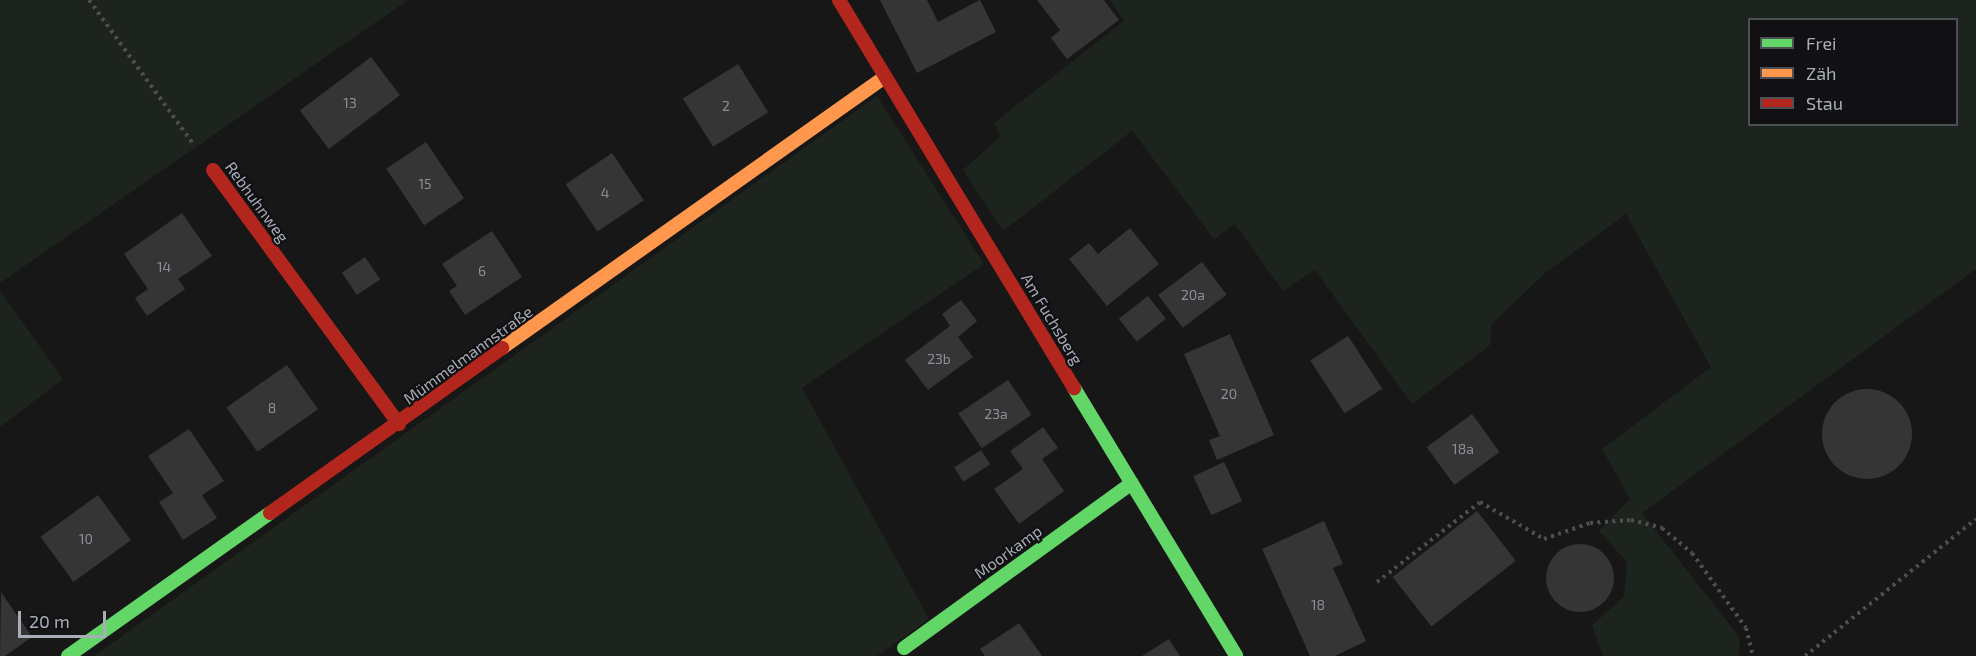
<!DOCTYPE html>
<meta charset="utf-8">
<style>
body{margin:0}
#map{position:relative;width:1976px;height:656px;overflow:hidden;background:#171717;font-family:"Exo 2",sans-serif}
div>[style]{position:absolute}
.green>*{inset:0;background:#1d241e}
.building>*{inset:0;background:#353536;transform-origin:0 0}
.round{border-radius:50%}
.path>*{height:4px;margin-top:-2px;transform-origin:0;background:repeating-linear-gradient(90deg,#4d4e52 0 3px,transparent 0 7.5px)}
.fast>*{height:14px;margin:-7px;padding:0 7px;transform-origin:7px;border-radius:7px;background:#63d668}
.slow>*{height:14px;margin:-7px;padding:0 7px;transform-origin:7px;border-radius:7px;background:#ff974d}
.jam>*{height:14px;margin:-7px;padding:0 7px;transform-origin:7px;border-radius:7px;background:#b3261e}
span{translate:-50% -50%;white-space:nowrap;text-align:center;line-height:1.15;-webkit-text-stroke:4.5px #111113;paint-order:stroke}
.number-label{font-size:14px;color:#8b8f98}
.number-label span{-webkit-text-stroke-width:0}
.street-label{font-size:16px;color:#a8adb8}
.legend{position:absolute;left:1748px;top:18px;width:210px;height:108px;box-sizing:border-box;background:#111113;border:2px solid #4d4f55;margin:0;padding:8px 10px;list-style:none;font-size:18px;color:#a8adb8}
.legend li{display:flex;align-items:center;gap:12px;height:30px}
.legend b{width:30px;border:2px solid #4d4f55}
.scale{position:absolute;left:18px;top:611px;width:88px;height:27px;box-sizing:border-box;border:3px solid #a8adb8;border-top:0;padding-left:8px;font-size:18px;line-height:21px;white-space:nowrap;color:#a8adb8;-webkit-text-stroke:4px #111113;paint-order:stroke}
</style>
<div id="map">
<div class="green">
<div style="clip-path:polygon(0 0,408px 0,0 283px)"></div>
<div style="clip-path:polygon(evenodd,1110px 0,1976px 0,1976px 269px,1642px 513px,1740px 638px,1739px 656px,1603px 656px,1592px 625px,1624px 597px,1627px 562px,1599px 531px,1630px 499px,1602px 449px,1711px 367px,1626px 214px,1544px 274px,1492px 324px,1490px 345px,1412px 404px,1315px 270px,1283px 291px,1235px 224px,1214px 239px,1132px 131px,1003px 231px,963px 170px,1001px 136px,994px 123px,1124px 21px,1110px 0,1750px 20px,1956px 20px,1956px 124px,1750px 124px,1750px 20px)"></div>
<div style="clip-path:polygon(877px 96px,984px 264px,802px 388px,929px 619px,877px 656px,94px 656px)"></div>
<div style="clip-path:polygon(0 291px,63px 379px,0 427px)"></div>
</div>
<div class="building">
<div style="clip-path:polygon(880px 0,927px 0,938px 22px,980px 0,996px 32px,917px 73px)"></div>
<div style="clip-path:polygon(1037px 0,1104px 0,1119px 20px,1067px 59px,1051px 38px,1060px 30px)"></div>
<div style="left:371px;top:57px;width:48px;height:89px;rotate:53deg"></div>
<div style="left:738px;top:64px;width:57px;height:65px;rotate:58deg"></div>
<div style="left:426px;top:142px;width:68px;height:48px;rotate:56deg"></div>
<div style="left:612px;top:153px;width:57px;height:56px;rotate:56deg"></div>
<div style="clip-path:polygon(182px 213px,212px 256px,178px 279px,185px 289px,147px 316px,135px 298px,148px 289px,124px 254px)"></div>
<div style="clip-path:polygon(1130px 228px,1159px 264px,1107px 306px,1069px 259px,1089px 243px,1098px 254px)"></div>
<div style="clip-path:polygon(492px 231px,522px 277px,465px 315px,449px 291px,457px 286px,442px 264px)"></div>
<div style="left:365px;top:257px;width:27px;height:28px;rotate:56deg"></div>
<div style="left:1202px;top:262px;width:41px;height:55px;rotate:53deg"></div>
<div style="left:1148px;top:296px;width:29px;height:37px;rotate:52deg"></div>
<div style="clip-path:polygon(961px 300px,977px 321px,958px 337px,973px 357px,928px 390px,905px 360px,950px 326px,942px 314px)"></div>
<div style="clip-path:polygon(1230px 334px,1274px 435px,1217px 460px,1209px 440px,1220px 436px,1184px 354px)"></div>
<div style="left:1348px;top:336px;width:63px;height:45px;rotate:57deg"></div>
<div style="left:287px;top:365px;width:54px;height:74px;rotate:55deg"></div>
<div style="left:1008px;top:380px;width:42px;height:60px;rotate:56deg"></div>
<div class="round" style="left:1822px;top:389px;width:90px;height:90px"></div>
<div style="left:1472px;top:414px;width:47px;height:56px;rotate:54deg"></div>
<div style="clip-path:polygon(1043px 427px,1058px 448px,1042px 459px,1064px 491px,1019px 524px,994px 489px,1023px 469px,1010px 451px)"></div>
<div style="clip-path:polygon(189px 429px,224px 481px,202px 495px,217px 518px,183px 540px,159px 502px,173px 493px,148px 456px)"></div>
<div style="left:981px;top:450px;width:17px;height:32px;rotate:57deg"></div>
<div style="left:1224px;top:462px;width:43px;height:34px;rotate:65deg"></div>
<div style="left:98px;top:495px;width:56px;height:71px;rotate:54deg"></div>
<div style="left:1477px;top:511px;width:63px;height:107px;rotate:52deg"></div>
<div style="clip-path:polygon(1324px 521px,1343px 564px,1333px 568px,1366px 641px,1335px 656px,1310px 656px,1262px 549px)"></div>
<div class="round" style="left:1546px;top:544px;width:68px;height:68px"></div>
<div style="clip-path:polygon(1px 592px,32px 637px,5px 656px,0 656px)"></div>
<div style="clip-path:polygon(1019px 623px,1042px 656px,985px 656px,980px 649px)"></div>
<div style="clip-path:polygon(1169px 639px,1180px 656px,1142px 656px)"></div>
</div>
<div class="path">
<div style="left:89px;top:0;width:179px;rotate:54.1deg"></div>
<div style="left:1377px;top:582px;width:130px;rotate:-37.8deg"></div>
<div style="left:1480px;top:502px;width:74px;rotate:30deg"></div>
<div style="left:1544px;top:539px;width:49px;rotate:-19.2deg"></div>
<div style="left:1590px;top:523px;width:41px;rotate:-4.2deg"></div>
<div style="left:1631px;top:520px;width:32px;rotate:14deg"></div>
<div style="left:1662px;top:528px;width:39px;rotate:40deg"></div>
<div style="left:1692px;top:553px;width:92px;rotate:54.2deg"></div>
<div style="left:1746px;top:628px;width:29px;rotate:76deg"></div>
<div style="left:1805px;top:656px;width:219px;rotate:-38.7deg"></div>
</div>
<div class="fast">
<div style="left:1074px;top:388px;width:313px;rotate:58.8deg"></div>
<div style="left:904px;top:648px;width:281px;rotate:-35.9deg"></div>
<div style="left:68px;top:656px;width:247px;rotate:-35.3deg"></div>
</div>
<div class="slow">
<div style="left:502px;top:348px;width:469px;rotate:-35.3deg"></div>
</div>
<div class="jam">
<div style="left:839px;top:0;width:454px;rotate:58.8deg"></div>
<div style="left:213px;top:170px;width:315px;rotate:53.8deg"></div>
<div style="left:270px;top:513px;width:285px;rotate:-35.4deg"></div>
</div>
<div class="number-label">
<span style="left:350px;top:103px">13</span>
<span style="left:726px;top:106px">2</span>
<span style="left:425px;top:184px">15</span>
<span style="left:605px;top:193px">4</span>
<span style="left:164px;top:267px">14</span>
<span style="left:482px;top:271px">6</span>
<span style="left:1193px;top:295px">20a</span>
<span style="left:939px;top:359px">23b</span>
<span style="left:1229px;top:394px">20</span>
<span style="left:272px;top:408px">8</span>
<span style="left:996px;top:414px">23a</span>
<span style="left:1463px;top:449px">18a</span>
<span style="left:86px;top:539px">10</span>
<span style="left:1318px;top:605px">18</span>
</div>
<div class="street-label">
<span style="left:257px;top:202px;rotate:54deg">Rebhuhnweg</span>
<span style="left:1052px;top:319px;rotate:59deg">Am Fuchsberg</span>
<span style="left:468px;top:355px;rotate:-36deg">Mümmelmannstraße</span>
<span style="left:1008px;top:552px;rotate:-36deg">Moorkamp</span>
</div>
<ul class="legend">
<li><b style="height:8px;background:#63d668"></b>Frei</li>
<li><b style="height:8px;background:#ff974d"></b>Zäh</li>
<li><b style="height:8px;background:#b3261e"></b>Stau</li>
</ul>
<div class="scale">20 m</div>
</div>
